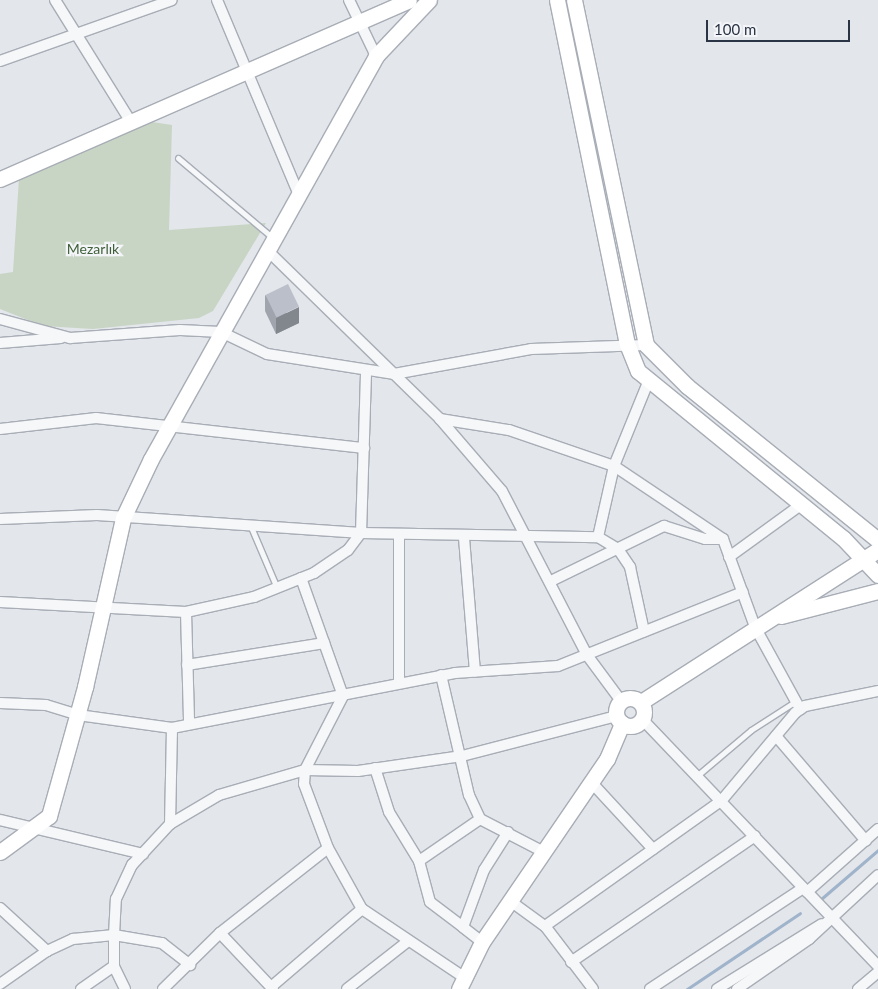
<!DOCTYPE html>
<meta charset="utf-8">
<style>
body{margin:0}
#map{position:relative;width:878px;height:989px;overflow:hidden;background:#e3e6eb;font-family:Lato,sans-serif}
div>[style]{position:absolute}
.green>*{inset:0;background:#c8d5c4}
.stream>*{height:3px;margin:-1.5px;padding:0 1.5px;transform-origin:1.5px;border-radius:1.5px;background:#9fb3cb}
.roads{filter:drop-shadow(1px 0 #a8adb6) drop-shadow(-1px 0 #a8adb6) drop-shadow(0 1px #a8adb6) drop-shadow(0 -1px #a8adb6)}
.lane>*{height:5px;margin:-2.5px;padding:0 2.5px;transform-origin:2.5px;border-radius:2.5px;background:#f6f7f9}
.street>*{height:10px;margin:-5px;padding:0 5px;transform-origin:5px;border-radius:5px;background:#f6f7f9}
.secondary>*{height:15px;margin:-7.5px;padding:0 7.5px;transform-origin:7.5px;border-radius:7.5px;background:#fff}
.secondary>.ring{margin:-7.5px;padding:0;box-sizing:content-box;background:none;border:15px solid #fff;border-radius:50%}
.wall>*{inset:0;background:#a0a4ad}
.shaded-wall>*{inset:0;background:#82868d}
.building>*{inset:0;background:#babfc9;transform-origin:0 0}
span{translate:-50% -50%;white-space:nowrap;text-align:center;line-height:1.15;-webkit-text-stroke:4.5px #f3f5f8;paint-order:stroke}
.park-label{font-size:14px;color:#3f5f38}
.scale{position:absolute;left:706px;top:20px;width:144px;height:22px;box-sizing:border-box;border:2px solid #2b3444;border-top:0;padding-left:6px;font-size:15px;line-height:18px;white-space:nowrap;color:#2b3444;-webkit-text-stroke:4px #f3f5f8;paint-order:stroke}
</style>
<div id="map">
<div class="green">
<div style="clip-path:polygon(152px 122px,172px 125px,169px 230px,266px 223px,213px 311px,199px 318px,93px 329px,43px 326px,0 309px,0 274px,13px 272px,19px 178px)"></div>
</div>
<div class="stream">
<div style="left:821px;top:899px;width:75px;rotate:-40.7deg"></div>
<div style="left:687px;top:989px;width:136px;rotate:-33.9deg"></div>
</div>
<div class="roads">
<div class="lane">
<div style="left:178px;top:158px;width:124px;rotate:40.1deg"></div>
<div style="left:251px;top:527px;width:66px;rotate:66.9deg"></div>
<div style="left:699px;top:774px;width:68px;rotate:-40.2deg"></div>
<div style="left:751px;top:730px;width:54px;rotate:-32.8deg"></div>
</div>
<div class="street">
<div style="left:55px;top:0;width:144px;rotate:58.1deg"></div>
<div style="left:217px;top:0;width:209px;rotate:67.2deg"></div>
<div style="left:349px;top:0;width:62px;rotate:64.3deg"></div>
<div style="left:0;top:61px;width:182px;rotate:-19.5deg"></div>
<div style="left:267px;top:250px;width:242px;rotate:44.3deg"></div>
<div style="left:440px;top:419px;width:95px;rotate:49.3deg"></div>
<div style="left:502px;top:491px;width:185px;rotate:62.6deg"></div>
<div style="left:587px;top:655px;width:57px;rotate:53.5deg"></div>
<div style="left:0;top:319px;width:73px;rotate:15.2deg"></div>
<div style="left:70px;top:338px;width:110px;rotate:-4.2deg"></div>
<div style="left:180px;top:330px;width:41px;rotate:2.8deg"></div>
<div style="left:221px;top:332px;width:51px;rotate:25.6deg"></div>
<div style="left:267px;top:354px;width:129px;rotate:8.9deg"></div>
<div style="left:394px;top:374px;width:139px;rotate:-10.3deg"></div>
<div style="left:531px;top:349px;width:115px;rotate:-2deg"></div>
<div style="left:0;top:343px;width:61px;rotate:-4.7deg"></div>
<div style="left:440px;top:419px;width:70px;rotate:9.1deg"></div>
<div style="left:509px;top:430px;width:111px;rotate:18.9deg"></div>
<div style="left:614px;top:466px;width:131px;rotate:33.8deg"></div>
<div style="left:723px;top:539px;width:94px;rotate:70deg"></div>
<div style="left:755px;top:627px;width:94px;rotate:61.2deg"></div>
<div style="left:0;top:429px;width:97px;rotate:-6.5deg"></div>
<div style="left:96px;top:418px;width:270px;rotate:6.4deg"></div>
<div style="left:0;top:519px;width:97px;rotate:-2.4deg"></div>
<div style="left:97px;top:515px;width:265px;rotate:3.9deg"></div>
<div style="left:361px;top:533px;width:237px;rotate:1deg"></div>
<div style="left:598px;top:537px;width:23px;rotate:31deg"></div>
<div style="left:618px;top:549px;width:22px;rotate:56deg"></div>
<div style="left:630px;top:567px;width:66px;rotate:77.7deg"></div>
<div style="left:598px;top:537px;width:73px;rotate:-77.3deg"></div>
<div style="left:614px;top:466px;width:93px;rotate:-67.9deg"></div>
<div style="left:464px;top:538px;width:134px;rotate:85.3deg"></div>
<div style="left:729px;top:557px;width:90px;rotate:-36deg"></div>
<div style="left:301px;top:578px;width:125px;rotate:70.4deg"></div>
<div style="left:343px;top:696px;width:83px;rotate:117.2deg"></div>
<div style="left:305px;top:770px;width:14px;rotate:94deg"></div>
<div style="left:304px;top:784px;width:68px;rotate:69.4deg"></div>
<div style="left:328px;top:848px;width:70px;rotate:60.9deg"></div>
<div style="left:362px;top:909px;width:124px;rotate:33.8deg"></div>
<div style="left:551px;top:581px;width:126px;rotate:-26deg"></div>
<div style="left:664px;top:526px;width:43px;rotate:17.6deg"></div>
<div style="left:705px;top:539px;width:18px"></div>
<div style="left:0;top:602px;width:186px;rotate:3.1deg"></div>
<div style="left:186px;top:612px;width:70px;rotate:-12.4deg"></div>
<div style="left:254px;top:597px;width:65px;rotate:-21.8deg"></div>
<div style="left:314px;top:573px;width:41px;rotate:-34.1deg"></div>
<div style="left:348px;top:550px;width:21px;rotate:-53deg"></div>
<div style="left:361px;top:533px;width:163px;rotate:-88.2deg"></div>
<div style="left:186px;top:612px;width:110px;rotate:88.4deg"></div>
<div style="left:187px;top:665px;width:139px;rotate:-9.1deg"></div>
<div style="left:441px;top:675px;width:123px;rotate:76.9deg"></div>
<div style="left:469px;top:795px;width:26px;rotate:65deg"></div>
<div style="left:480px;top:819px;width:74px;rotate:27.3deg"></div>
<div style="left:399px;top:683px;width:148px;rotate:-90deg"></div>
<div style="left:0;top:703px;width:46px;rotate:2.5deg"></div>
<div style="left:46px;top:705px;width:34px;rotate:17deg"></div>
<div style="left:78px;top:715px;width:95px;rotate:7.9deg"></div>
<div style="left:172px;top:728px;width:288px;rotate:-11deg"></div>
<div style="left:455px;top:673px;width:103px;rotate:-3.9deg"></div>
<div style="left:558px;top:666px;width:199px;rotate:-21.8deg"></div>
<div style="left:642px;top:719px;width:342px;rotate:46.3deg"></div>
<div style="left:776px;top:736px;width:138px;rotate:49.4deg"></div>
<div style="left:375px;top:768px;width:46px;rotate:72.3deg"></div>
<div style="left:389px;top:812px;width:57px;rotate:58.5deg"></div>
<div style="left:419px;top:861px;width:42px;rotate:75deg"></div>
<div style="left:430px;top:902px;width:41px;rotate:37.1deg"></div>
<div style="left:592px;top:783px;width:90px;rotate:47.3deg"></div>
<div style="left:0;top:820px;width:147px;rotate:13.4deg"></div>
<div style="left:170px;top:824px;width:96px;rotate:-88.8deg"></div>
<div style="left:419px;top:861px;width:74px;rotate:-34.5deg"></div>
<div style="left:807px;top:892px;width:95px;rotate:-41.6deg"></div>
<div style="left:513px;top:903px;width:39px;rotate:36deg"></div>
<div style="left:545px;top:926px;width:79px;rotate:52.7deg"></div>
<div style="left:0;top:908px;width:64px;rotate:42.5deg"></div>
<div style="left:545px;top:926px;width:217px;rotate:-35.4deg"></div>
<div style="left:722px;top:800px;width:114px;rotate:-50deg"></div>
<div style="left:795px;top:713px;width:12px;rotate:-35deg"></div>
<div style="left:805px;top:706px;width:75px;rotate:-11.6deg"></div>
<div style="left:220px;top:933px;width:77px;rotate:46.6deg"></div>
<div style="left:482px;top:942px;width:24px;rotate:-142deg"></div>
<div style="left:463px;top:927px;width:61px;rotate:-69.8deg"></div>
<div style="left:484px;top:870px;width:45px;rotate:-57.7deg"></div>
<div style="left:571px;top:962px;width:223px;rotate:-34.4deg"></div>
<div style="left:0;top:984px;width:57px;rotate:-35.1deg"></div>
<div style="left:47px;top:951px;width:29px;rotate:-25deg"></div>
<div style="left:73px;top:939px;width:41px;rotate:-5.6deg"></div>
<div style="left:114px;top:935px;width:49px;rotate:9.5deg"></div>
<div style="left:162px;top:943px;width:36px;rotate:38deg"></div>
<div style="left:271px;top:987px;width:120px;rotate:-40.6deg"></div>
<div style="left:81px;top:989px;width:40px;rotate:-34.9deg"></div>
<div style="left:125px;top:989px;width:25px;rotate:-116deg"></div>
<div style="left:114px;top:966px;width:31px;rotate:-90deg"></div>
<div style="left:114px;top:935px;width:36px;rotate:-87deg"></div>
<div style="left:116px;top:899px;width:38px;rotate:-65deg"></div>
<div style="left:132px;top:865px;width:56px;rotate:-47.2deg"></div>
<div style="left:170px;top:824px;width:57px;rotate:-30.6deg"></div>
<div style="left:219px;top:795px;width:90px;rotate:-16.2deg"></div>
<div style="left:305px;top:770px;width:53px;rotate:1.1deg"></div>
<div style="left:358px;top:771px;width:105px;rotate:-8.2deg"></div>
<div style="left:462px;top:756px;width:160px;rotate:-14.5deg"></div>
<div style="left:163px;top:989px;width:80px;rotate:-44.5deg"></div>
<div style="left:220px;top:933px;width:137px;rotate:-38.2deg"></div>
<div style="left:347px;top:989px;width:76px;rotate:-38.1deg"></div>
<div style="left:650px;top:989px;width:183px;rotate:-33.4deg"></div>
<div style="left:717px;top:989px;width:123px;rotate:-31.8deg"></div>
<div style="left:737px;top:989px;width:88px;rotate:-34.8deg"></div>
<div style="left:809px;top:939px;width:94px;rotate:-42.8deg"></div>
<div style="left:858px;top:989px;width:26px;rotate:-40deg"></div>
</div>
<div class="secondary">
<div style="left:557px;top:0;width:351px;rotate:78.5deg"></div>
<div style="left:627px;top:344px;width:29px;rotate:68deg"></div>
<div style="left:638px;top:371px;width:264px;rotate:39.2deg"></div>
<div style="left:843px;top:538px;width:51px;rotate:46.6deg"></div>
<div style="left:574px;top:0;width:352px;rotate:78.2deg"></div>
<div style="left:646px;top:345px;width:58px;rotate:45deg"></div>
<div style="left:687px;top:386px;width:245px;rotate:38.9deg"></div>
<div style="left:0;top:179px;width:446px;rotate:-23.6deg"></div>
<div style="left:781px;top:616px;width:100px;rotate:-14.5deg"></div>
<div class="ring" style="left:616px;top:698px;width:13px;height:13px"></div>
<div style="left:641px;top:702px;width:282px;rotate:-32.7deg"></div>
<div style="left:0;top:852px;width:61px;rotate:-36.3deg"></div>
<div style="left:49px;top:816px;width:134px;rotate:-74.4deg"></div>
<div style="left:85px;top:687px;width:173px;rotate:-77.3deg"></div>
<div style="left:123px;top:518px;width:65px;rotate:-64.6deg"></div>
<div style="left:151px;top:459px;width:462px;rotate:-60.8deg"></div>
<div style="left:376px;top:56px;width:77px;rotate:-46.6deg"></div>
<div style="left:459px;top:989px;width:52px;rotate:-63.9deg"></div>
<div style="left:482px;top:942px;width:222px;rotate:-55.7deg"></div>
<div style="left:607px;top:759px;width:39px;rotate:-67deg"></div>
</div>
</div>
<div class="wall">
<div style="clip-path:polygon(265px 295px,299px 323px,276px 334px,265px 311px)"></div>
</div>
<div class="shaded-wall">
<div style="clip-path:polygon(299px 307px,299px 323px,276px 334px,276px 318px)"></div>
</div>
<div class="building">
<div style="left:288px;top:284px;width:25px;height:25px;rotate:64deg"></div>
</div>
<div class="park-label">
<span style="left:93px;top:249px">Mezarlık</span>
</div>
<div class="scale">100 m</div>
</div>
